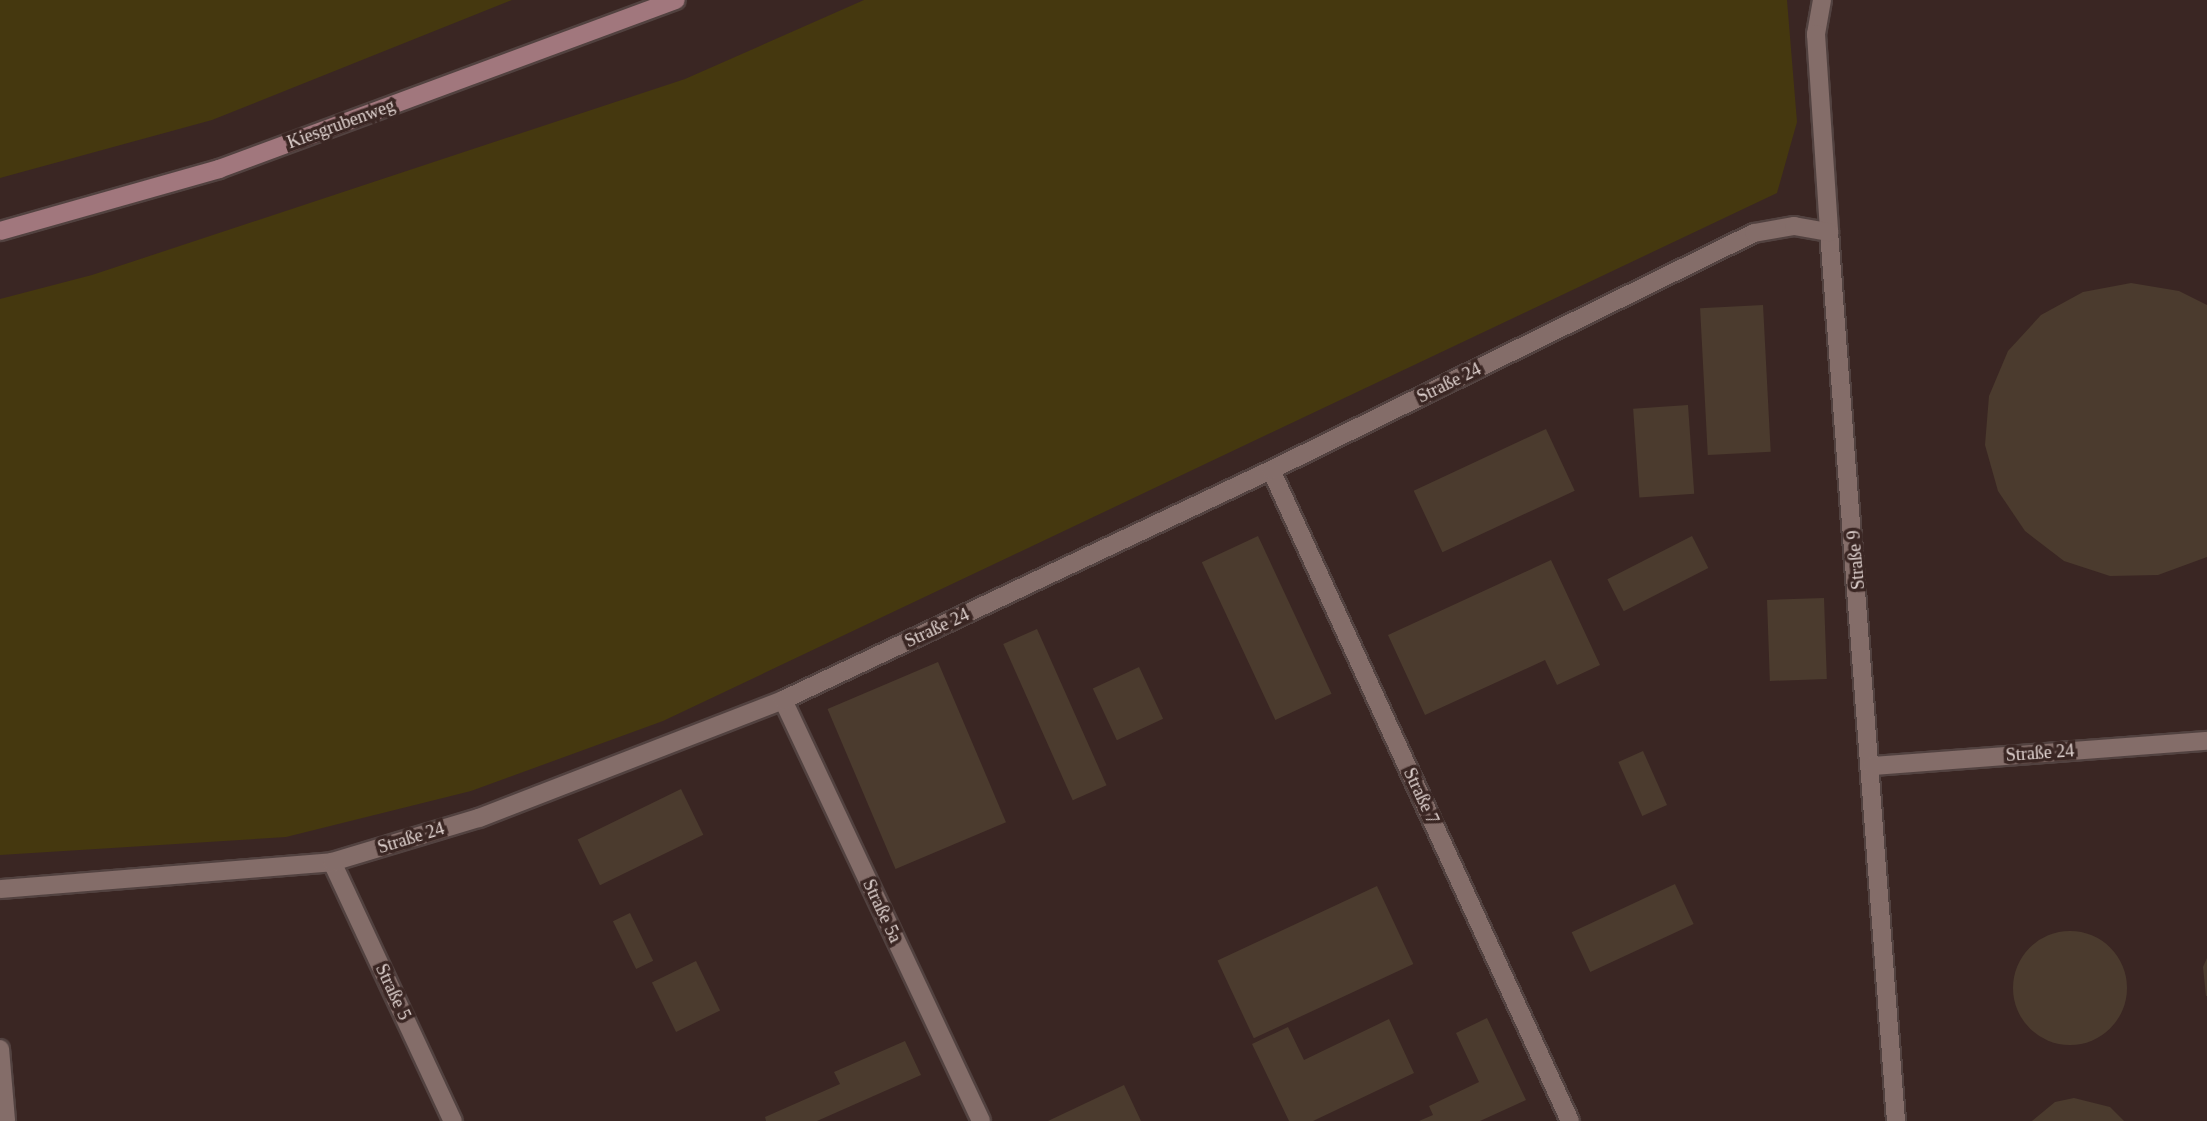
<!DOCTYPE html>
<meta charset="utf-8">
<style>
body{margin:0}
#map{position:relative;width:2207px;height:1121px;overflow:hidden;background:#3a2623;font-family:Georgia,serif}
div>[style]{position:absolute}
.green>*{inset:0;background:#45380f}
.building>*{inset:0;background:#4b3b2e;transform-origin:0 0}
.round{border-radius:50%}
.roads{filter:drop-shadow(2px 0 #524240) drop-shadow(-2px 0 #524240) drop-shadow(0 2px #524240) drop-shadow(0 -2px #524240)}
.lane>*{height:18px;margin:-9px;padding:0 9px;transform-origin:9px;border-radius:9px;background:#846d69}
.secondary>*{height:18px;margin:-9px;padding:0 9px;transform-origin:9px;border-radius:9px;background:#a1777d}
span{translate:-50% -50%;white-space:nowrap;text-align:center;line-height:1.15;-webkit-text-stroke:7px #3a2623;paint-order:stroke}
.street-label{font-size:18px;color:#e1d4d1}
</style>
<div id="map">
<div class="green">
<div style="clip-path:polygon(0 0,512px 0,212px 120px,0 178px)"></div>
<div style="clip-path:polygon(864px 0,1787px 0,1797px 122px,1777px 193px,663px 721px,471px 791px,286px 837px,0 855px,0 299px,92px 275px,685px 79px)"></div>
</div>
<div class="building">
<div style="clip-path:polygon(2131px 283px,2179px 291px,2207px 305px,2207px 557px,2158px 575px,2110px 576px,2064px 561px,2025px 531px,1998px 491px,1985px 445px,1989px 396px,2008px 351px,2041px 315px,2083px 292px)"></div>
<div style="left:1763px;top:305px;width:147px;height:63px;rotate:87deg"></div>
<div style="left:1688px;top:405px;width:89px;height:55px;rotate:86deg"></div>
<div style="left:1546px;top:429px;width:68px;height:146px;rotate:65deg"></div>
<div style="left:1258px;top:536px;width:174px;height:62px;rotate:65deg"></div>
<div style="left:1692px;top:536px;width:36px;height:95px;rotate:63deg"></div>
<div style="clip-path:polygon(1551px 560px,1600px 665px,1557px 685px,1545px 660px,1425px 715px,1388px 635px)"></div>
<div style="left:1824px;top:598px;width:81px;height:57px;rotate:88deg"></div>
<div style="left:1037px;top:629px;width:171px;height:37px;rotate:66deg"></div>
<div style="left:938px;top:662px;width:174px;height:120px;rotate:67deg"></div>
<div style="left:1139px;top:667px;width:57px;height:51px;rotate:65deg"></div>
<div style="left:1643px;top:751px;width:59px;height:27px;rotate:66deg"></div>
<div style="left:681px;top:789px;width:51px;height:115px;rotate:64deg"></div>
<div style="left:1675px;top:884px;width:44px;height:114px;rotate:65deg"></div>
<div style="left:1377px;top:886px;width:86px;height:176px;rotate:65deg"></div>
<div style="left:630px;top:913px;width:53px;height:19px;rotate:64deg"></div>
<div class="round" style="left:2013px;top:931px;width:114px;height:114px"></div>
<div style="clip-path:polygon(2207px 958px,2207px 996px,2206px 996px,2203px 967px)"></div>
<div style="left:696px;top:961px;width:55px;height:49px;rotate:64deg"></div>
<div style="clip-path:polygon(1487px 1018px,1526px 1100px,1480px 1121px,1419px 1121px,1433px 1115px,1429px 1106px,1479px 1082px,1456px 1033px)"></div>
<div style="clip-path:polygon(1389px 1019px,1414px 1073px,1313px 1121px,1289px 1121px,1252px 1044px,1288px 1027px,1304px 1060px)"></div>
<div style="clip-path:polygon(905px 1041px,921px 1075px,817px 1121px,766px 1121px,765px 1117px,840px 1084px,834px 1072px)"></div>
<div style="clip-path:polygon(1124px 1085px,1141px 1121px,1048px 1121px)"></div>
<div style="clip-path:polygon(2074px 1098px,2110px 1107px,2124px 1121px,2032px 1121px,2055px 1102px)"></div>
</div>
<div class="roads">
<div class="lane">
<div style="left:1822px;top:0;width:35px;rotate:100deg"></div>
<div style="left:1816px;top:34px;width:198px;rotate:86.2deg"></div>
<div style="left:1829px;top:232px;width:892px;rotate:85.69deg"></div>
<div style="left:1271px;top:470px;width:716px;rotate:65.33deg"></div>
<div style="left:783px;top:700px;width:465px;rotate:64.8deg"></div>
<div style="left:1872px;top:766px;width:336px;rotate:-4.3deg"></div>
<div style="left:332px;top:862px;width:286px;rotate:65deg"></div>
<div style="left:0;top:889px;width:333px;rotate:-4.6deg"></div>
<div style="left:332px;top:862px;width:153px;rotate:-16.7deg"></div>
<div style="left:479px;top:818px;width:326px;rotate:-21.2deg"></div>
<div style="left:783px;top:700px;width:539px;rotate:-25.24deg"></div>
<div style="left:1271px;top:470px;width:538px;rotate:-26.14deg"></div>
<div style="left:1754px;top:233px;width:41px;rotate:-9.9deg"></div>
<div style="left:1794px;top:226px;width:36px;rotate:10deg"></div>
<div style="left:0;top:1049px;width:72px;rotate:85.2deg"></div>
</div>
<div class="secondary">
<div style="left:0;top:231px;width:228px;rotate:-15.8deg"></div>
<div style="left:219px;top:169px;width:487px;rotate:-20.3deg"></div>
</div>
</div>
<div class="street-label">
<span style="left:341px;top:124px;rotate:-20deg">Kiesgrubenweg</span>
<span style="left:1449px;top:383px;rotate:-26deg">Straße 24</span>
<span style="left:1856px;top:560px;rotate:-95deg">Straße 9</span>
<span style="left:937px;top:628px;rotate:-25deg">Straße 24</span>
<span style="left:2040px;top:753px;rotate:-4deg">Straße 24</span>
<span style="left:1421px;top:796px;rotate:65deg">Straße 7</span>
<span style="left:411px;top:838px;rotate:-17deg">Straße 24</span>
<span style="left:882px;top:911px;rotate:65deg">Straße 5a</span>
<span style="left:393px;top:992px;rotate:65deg">Straße 5</span>
</div>
</div>
